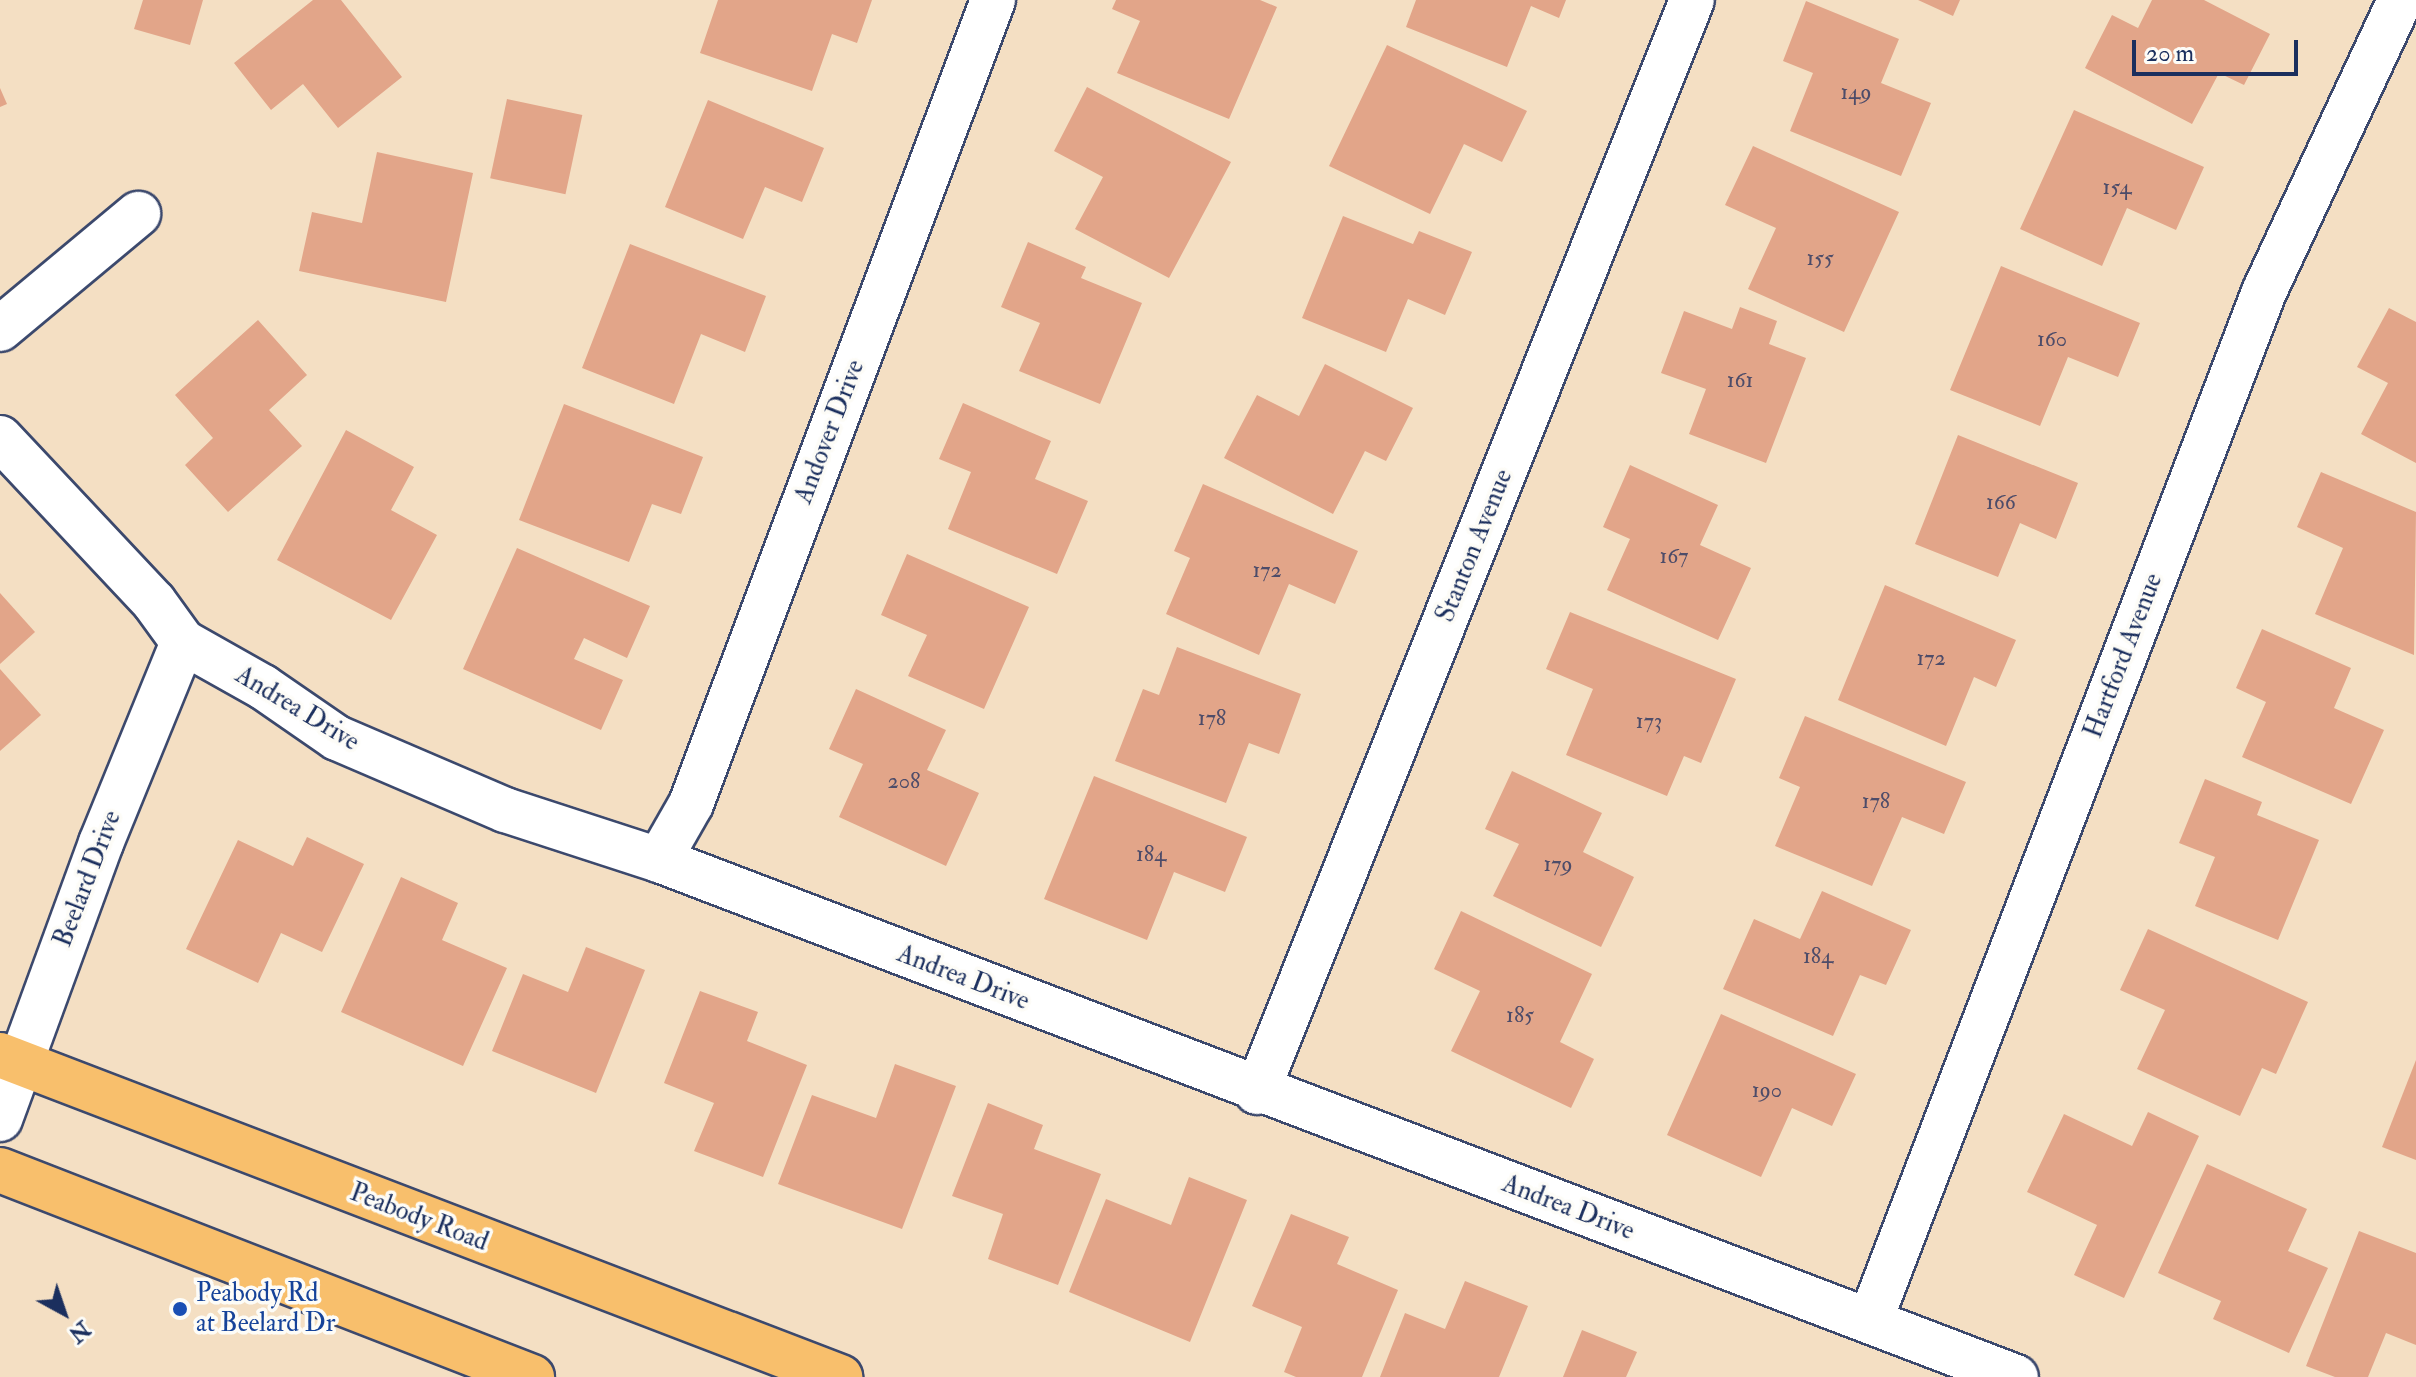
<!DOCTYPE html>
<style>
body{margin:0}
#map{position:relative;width:2416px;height:1377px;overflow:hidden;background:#f4dfc3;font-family:"IM FELL Double Pica",serif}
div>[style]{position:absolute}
.building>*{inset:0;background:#e2a589;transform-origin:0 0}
.roads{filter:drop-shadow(2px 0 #3c496d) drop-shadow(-2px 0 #3c496d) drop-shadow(0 2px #3c496d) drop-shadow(0 -2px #3c496d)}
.minor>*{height:44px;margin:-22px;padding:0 22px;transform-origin:22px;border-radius:22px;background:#fff}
.primary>*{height:44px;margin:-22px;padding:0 22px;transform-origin:22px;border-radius:22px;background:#f8bf6c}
.dots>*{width:22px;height:22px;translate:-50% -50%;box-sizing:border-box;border:4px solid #fdfcf7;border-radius:50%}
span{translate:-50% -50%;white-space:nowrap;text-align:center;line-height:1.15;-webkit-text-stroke:7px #fdfcf7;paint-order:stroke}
.number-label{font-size:22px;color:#4d4c69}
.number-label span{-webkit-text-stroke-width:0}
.street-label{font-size:26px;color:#1b2f5e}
.transit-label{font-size:26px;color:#164399}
.left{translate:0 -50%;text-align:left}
.north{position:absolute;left:24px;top:1273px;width:80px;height:80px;-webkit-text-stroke:6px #fdfcf7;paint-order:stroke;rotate:140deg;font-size:22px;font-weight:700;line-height:32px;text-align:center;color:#1b2f5e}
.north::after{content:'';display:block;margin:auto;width:28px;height:36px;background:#1b2f5e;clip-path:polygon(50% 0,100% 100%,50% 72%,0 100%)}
.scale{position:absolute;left:2132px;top:40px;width:166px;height:36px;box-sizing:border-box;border:4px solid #1b2f5e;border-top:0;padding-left:10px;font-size:24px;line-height:28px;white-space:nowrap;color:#1b2f5e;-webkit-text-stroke:6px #fdfcf7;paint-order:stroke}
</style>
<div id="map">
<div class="building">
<div style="clip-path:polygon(143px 0,203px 0,190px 45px,134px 29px)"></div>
<div style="clip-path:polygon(313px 0,341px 0,402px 77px,338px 128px,303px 84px,271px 110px,234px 63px)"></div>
<div style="clip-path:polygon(718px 0,872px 0,857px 43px,832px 34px,812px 91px,700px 53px)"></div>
<div style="clip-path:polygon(1116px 0,1260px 0,1277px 7px,1229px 119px,1117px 73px,1140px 21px,1112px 9px)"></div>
<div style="clip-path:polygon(1416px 0,1566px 0,1559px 18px,1531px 6px,1507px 67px,1406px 27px)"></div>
<div style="clip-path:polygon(1918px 0,1960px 0,1953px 16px)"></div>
<div style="clip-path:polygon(2152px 0,2204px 0,2270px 34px,2244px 85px,2219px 73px,2192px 124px,2085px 68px,2112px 15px,2138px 28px)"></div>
<div style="clip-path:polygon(1806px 1px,1899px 39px,1881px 83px,1931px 103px,1901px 176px,1790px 131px,1813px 73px,1783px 61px)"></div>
<div style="clip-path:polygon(1387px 45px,1527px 111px,1502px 162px,1464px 144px,1430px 214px,1329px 166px)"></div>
<div style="clip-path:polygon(1087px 87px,1231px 162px,1169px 278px,1075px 229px,1103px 177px,1054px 151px)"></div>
<div style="clip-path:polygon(0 88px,7px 104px,0 107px)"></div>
<div style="left:507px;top:99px;width:77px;height:81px;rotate:12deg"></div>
<div style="clip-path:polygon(708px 100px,824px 148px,802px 202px,765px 187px,743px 239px,665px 207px)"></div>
<div style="clip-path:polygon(2074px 110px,2204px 167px,2176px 230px,2127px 208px,2102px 266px,2020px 229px)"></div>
<div style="clip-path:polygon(1753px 146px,1899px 212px,1844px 332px,1748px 289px,1776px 228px,1725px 205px)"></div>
<div style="clip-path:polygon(377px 152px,473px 173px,446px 302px,299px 271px,312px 212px,362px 223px)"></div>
<div style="clip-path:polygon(1343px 216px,1413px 244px,1419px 231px,1472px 252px,1445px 315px,1408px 299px,1386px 352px,1302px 318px)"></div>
<div style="clip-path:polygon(1028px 242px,1086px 267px,1081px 278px,1142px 303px,1100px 404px,1019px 371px,1040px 323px,1001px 307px)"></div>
<div style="clip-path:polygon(630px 244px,766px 296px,745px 352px,701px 334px,674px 404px,582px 368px)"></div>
<div style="clip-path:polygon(2001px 266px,2140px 323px,2118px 377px,2068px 357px,2040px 426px,1950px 390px)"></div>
<div style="clip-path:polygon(1740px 307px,1777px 321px,1769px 344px,1806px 358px,1766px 463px,1689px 434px,1706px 389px,1661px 373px,1684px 311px,1732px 329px)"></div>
<div style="clip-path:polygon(2389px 308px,2416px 322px,2416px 463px,2361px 434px,2388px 383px,2357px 367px)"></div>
<div style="clip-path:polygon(258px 320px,307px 375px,269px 410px,302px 446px,228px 512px,185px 465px,213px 438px,175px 395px)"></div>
<div style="clip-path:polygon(1325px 364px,1413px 408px,1386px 461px,1365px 451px,1333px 514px,1224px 458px,1257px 395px,1299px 416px)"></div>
<div style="clip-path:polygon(963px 403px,1051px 441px,1035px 479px,1088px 501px,1057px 574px,948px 529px,971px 472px,939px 459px)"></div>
<div style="clip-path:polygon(564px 404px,703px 457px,681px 514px,652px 504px,629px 562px,519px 520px)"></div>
<div style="clip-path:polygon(346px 430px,414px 467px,391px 510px,437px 535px,391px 620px,277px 560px)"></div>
<div style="clip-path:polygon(1958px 435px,2078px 483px,2056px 539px,2020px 523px,1998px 577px,1915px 544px)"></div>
<div style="clip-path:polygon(1630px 465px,1718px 505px,1700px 545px,1751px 568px,1718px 640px,1607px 590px,1630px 539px,1603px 527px)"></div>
<div style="clip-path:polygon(2321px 472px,2416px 512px,2414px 655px,2315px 614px,2343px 548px,2297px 527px)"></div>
<div style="clip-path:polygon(1203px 484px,1358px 551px,1335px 604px,1289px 584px,1259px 655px,1166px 614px,1190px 558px,1174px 551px)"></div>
<div style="clip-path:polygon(517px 548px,650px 606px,627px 658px,584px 638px,574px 659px,623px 680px,601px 730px,463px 669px)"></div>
<div style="clip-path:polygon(907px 554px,1029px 607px,984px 709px,908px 676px,927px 635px,881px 615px)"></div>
<div style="clip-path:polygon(1885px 585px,2016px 640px,1996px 687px,1974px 677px,1946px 746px,1838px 700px)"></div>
<div style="clip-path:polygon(0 593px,35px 632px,0 664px)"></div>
<div style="clip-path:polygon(1570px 612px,1736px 679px,1701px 763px,1684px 756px,1667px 796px,1566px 755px,1593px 689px,1546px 669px)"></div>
<div style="clip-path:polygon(2262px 629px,2351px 668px,2334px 708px,2384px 730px,2351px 804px,2242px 757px,2266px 702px,2236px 688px)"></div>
<div style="clip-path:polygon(1177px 647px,1301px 694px,1279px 754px,1249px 743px,1226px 803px,1115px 761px,1143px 689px,1159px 695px)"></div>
<div style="clip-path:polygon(0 669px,41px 715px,0 751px)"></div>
<div style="clip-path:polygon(856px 689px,946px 730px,927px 770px,979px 793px,946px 866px,839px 817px,863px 764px,829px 749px)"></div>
<div style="clip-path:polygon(1805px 716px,1966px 782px,1944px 834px,1902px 817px,1872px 886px,1775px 846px,1800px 787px,1779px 778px)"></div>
<div style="clip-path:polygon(1512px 771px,1602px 813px,1583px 852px,1634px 877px,1601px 947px,1493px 896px,1519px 844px,1485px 829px)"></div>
<div style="clip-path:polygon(1094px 776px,1247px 837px,1225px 892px,1174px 872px,1147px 940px,1044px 899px)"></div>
<div style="clip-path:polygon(2205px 779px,2262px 802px,2257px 815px,2319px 840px,2278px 940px,2195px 906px,2215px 857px,2179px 843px)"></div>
<div style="clip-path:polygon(307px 837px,364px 864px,322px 952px,281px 933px,258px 983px,186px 949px,238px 840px,293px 866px)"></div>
<div style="clip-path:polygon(401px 877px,458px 903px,442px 940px,507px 968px,463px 1066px,341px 1012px)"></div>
<div style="clip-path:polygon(1822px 891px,1911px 930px,1886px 985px,1860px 975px,1833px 1036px,1723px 989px,1754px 919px,1800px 939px)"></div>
<div style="clip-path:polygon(1461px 911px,1592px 974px,1560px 1042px,1594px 1059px,1571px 1108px,1451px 1051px,1480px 991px,1434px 969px)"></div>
<div style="clip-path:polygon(2148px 929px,2308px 1002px,2276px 1074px,2262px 1068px,2240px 1116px,2137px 1069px,2165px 1010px,2120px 990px)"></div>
<div style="clip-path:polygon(586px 947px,645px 970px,596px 1093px,492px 1051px,523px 974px,568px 992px)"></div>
<div style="clip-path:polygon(700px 991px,758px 1012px,747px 1041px,807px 1065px,763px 1177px,694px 1151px,714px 1103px,664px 1083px)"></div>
<div style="clip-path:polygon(1721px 1014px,1856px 1074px,1832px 1126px,1792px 1108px,1761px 1177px,1667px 1135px)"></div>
<div style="clip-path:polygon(2416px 1060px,2416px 1160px,2382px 1147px)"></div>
<div style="clip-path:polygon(895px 1064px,956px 1086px,902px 1229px,778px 1184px,812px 1095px,876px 1118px)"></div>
<div style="clip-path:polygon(988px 1103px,1043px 1125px,1034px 1149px,1101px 1174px,1058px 1285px,988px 1259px,1003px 1214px,952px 1196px)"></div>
<div style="clip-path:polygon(2148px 1112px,2199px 1136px,2124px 1298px,2074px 1275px,2097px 1225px,2027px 1192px,2064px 1114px,2132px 1146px)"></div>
<div style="clip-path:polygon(2207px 1164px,2307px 1209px,2288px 1251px,2328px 1268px,2289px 1353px,2213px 1319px,2221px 1301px,2158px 1273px)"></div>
<div style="clip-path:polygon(1189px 1177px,1247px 1200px,1190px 1342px,1069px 1292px,1106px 1199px,1171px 1225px)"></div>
<div style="clip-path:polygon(1291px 1214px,1349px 1237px,1337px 1264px,1398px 1290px,1362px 1377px,1296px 1377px,1284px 1372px,1302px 1327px,1252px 1306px)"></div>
<div style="clip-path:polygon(2359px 1231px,2416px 1253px,2416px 1345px,2386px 1333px,2368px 1377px,2335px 1377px,2306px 1366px)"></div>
<div style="clip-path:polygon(1465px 1281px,1528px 1306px,1499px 1377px,1380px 1377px,1405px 1313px,1445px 1329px)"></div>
<div style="clip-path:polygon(1582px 1330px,1637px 1352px,1626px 1377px,1563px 1377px)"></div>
</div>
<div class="roads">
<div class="minor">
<div style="left:0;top:329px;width:180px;rotate:-39.8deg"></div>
<div style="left:0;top:438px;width:225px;rotate:46.8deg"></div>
<div style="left:154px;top:602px;width:49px;rotate:54.1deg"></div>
<div style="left:183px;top:642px;width:92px;rotate:29.4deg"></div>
<div style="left:263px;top:687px;width:90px;rotate:34.6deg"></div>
<div style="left:337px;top:738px;width:183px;rotate:23.2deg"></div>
<div style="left:505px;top:810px;width:162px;rotate:18deg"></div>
<div style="left:659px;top:860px;width:1452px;rotate:20.86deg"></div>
<div style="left:659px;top:860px;width:64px;rotate:-60.3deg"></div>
<div style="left:691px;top:804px;width:859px;rotate:-69.41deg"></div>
<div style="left:1257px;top:1092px;width:1175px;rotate:-68.28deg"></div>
<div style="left:0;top:1119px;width:294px;rotate:-69.9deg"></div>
<div style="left:101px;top:843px;width:217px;rotate:-67.8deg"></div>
<div style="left:1870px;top:1321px;width:1102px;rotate:-69.05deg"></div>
<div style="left:2264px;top:292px;width:322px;rotate:-65deg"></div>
</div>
<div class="primary">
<div style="left:0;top:1055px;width:900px;rotate:20.97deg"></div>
<div style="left:0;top:1170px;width:571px;rotate:21.26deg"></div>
</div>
</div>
<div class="dots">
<div style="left:180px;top:1309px;background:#1a4fb4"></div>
</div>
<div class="number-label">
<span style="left:1856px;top:93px">149</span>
<span style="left:2117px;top:188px">154</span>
<span style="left:1820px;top:259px">155</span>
<span style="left:2052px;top:340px">160</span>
<span style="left:1740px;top:381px">161</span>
<span style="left:2001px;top:503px">166</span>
<span style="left:1674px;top:557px">167</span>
<span style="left:1267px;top:571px">172</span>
<span style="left:1931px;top:659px">172</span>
<span style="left:1212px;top:719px">178</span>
<span style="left:1649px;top:722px">173</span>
<span style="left:904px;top:782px">208</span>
<span style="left:1876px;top:802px">178</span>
<span style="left:1151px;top:855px">184</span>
<span style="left:1558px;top:865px">179</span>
<span style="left:1818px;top:957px">184</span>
<span style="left:1520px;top:1016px">185</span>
<span style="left:1767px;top:1091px">190</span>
</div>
<div class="street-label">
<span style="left:830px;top:432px;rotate:-69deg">Andover Drive</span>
<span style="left:1475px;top:546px;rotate:-68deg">Stanton Avenue</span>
<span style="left:2124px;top:656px;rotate:-69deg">Hartford Avenue</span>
<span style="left:297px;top:709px;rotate:31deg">Andrea Drive</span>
<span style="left:88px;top:879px;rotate:-69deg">Beelard Drive</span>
<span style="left:963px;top:978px;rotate:21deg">Andrea Drive</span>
<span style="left:1568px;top:1208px;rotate:21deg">Andrea Drive</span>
<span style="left:419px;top:1218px;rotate:21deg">Peabody Road</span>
</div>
<div class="transit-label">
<span class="left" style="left:196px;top:1309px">Peabody Rd<br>at Beelard Dr</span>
</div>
<div class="north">N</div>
<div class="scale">20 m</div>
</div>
